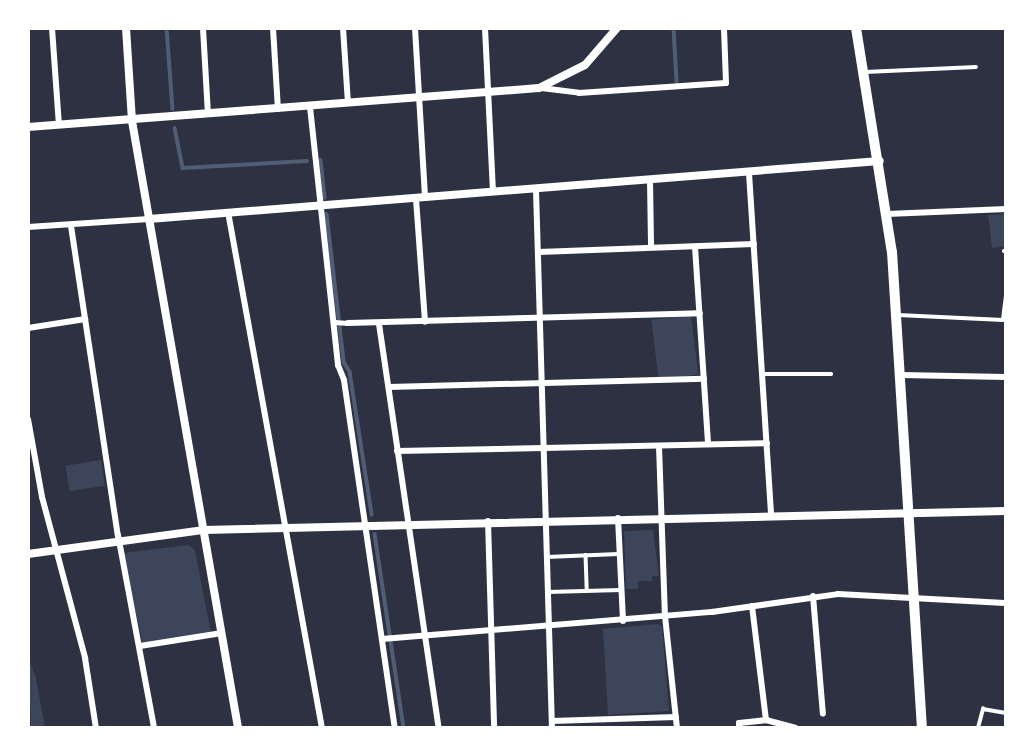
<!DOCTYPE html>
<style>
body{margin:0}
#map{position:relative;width:1034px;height:756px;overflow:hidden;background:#2d3142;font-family:Signika,sans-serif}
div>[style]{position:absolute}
.green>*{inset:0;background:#3c4559;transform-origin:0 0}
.stream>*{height:3.5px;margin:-1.75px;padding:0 1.75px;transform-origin:1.75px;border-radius:1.75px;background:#4f5d75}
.service>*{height:3.5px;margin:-1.75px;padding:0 1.75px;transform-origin:1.75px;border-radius:1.75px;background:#fff}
.pedestrian>*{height:5px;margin:-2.5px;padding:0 2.5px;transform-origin:2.5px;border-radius:2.5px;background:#fff}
.minor>*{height:6px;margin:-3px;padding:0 3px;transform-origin:3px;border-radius:3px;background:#fff}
.tertiary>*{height:8px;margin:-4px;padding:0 4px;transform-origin:4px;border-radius:4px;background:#fff}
.secondary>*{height:10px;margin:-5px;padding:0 5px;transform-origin:5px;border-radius:5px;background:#fff}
span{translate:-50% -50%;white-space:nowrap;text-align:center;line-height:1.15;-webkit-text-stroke:7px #fff;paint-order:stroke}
.frame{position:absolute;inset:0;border:30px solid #fff;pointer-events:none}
</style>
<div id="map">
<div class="green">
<div style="clip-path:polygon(1006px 214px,1006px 246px,992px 248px,988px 215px)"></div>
<div style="left:691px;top:315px;width:60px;height:40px;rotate:83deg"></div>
<div style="left:101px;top:460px;width:26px;height:36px;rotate:81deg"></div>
<div style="clip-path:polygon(653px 530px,659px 576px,652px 576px,652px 581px,638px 581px,638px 589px,626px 589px,624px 531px)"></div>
<div style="clip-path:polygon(189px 545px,195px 550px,211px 633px,143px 644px,122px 553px)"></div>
<div style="clip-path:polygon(657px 624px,662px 626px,669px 711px,608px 715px,603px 629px)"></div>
<div style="clip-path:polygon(28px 657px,36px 678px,45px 728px,31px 728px)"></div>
</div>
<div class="stream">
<div style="left:167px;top:28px;width:81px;rotate:85.8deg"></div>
<div style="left:674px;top:28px;width:54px;rotate:86.8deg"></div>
<div style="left:175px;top:128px;width:41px;rotate:78.7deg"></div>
<div style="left:183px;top:168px;width:124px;rotate:-3.2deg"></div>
<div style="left:321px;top:160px;width:38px;rotate:84deg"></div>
<div style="left:327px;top:214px;width:149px;rotate:83.4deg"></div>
<div style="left:344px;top:362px;width:12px;rotate:59deg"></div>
<div style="left:350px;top:372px;width:144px;rotate:81.2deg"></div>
<div style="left:375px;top:534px;width:196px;rotate:81.5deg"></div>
</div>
<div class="service">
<div style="left:865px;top:72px;width:111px;rotate:-2.6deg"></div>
<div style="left:1004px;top:251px;width:2px"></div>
<div style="left:898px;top:315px;width:105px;rotate:2.7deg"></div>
<div style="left:1003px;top:320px;width:23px;rotate:-83deg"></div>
<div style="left:763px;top:374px;width:68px"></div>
<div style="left:586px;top:555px;width:36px;rotate:88deg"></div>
<div style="left:547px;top:557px;width:71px;rotate:-2.4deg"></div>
<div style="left:548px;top:592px;width:73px;rotate:-1.6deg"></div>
<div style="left:978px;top:728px;width:20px;rotate:-75deg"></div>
<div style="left:983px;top:709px;width:23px;rotate:10deg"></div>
</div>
<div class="pedestrian">
<div style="left:334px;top:322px;width:14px;rotate:4deg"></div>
</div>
<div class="minor">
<div style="left:52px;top:28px;width:97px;rotate:85.9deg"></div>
<div style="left:203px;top:28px;width:86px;rotate:86.7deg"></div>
<div style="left:273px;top:28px;width:81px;rotate:86.5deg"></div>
<div style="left:343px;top:28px;width:75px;rotate:86.2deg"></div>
<div style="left:415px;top:28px;width:170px;rotate:86.6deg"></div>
<div style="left:485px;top:28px;width:164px;rotate:87.2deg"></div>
<div style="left:541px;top:88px;width:38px;rotate:7deg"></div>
<div style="left:579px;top:93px;width:147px;rotate:-3.9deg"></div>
<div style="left:726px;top:83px;width:55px;rotate:-92.1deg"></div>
<div style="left:310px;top:107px;width:260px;rotate:83.8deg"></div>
<div style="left:338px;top:365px;width:16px;rotate:68deg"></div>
<div style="left:344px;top:380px;width:352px;rotate:81.7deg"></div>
<div style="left:749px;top:173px;width:342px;rotate:86.3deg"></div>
<div style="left:650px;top:180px;width:67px;rotate:89.1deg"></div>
<div style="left:536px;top:190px;width:538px;rotate:88.3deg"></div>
<div style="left:416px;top:199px;width:123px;rotate:85.8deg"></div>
<div style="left:228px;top:212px;width:524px;rotate:79.68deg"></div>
<div style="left:887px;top:214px;width:119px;rotate:-2.4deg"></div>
<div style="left:71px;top:226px;width:313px;rotate:81.4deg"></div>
<div style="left:118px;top:535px;width:196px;rotate:79.4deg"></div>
<div style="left:28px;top:227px;width:121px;rotate:-3.8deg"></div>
<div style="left:695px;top:247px;width:197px;rotate:86.2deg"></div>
<div style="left:539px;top:252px;width:215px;rotate:-2.1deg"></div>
<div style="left:348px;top:323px;width:352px;rotate:-1.6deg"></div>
<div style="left:379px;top:324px;width:408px;rotate:81.6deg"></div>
<div style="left:28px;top:328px;width:58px;rotate:-9deg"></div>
<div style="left:901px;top:375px;width:105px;rotate:1.1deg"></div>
<div style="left:389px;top:387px;width:315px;rotate:-1.5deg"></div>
<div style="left:28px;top:419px;width:79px;rotate:79.8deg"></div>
<div style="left:42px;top:497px;width:167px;rotate:75deg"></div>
<div style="left:85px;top:658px;width:71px;rotate:81.1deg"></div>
<div style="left:659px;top:446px;width:170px;rotate:88deg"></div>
<div style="left:665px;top:616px;width:113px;rotate:83.9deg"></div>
<div style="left:397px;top:451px;width:370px;rotate:-1.2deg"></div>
<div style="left:618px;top:518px;width:103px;rotate:87.2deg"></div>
<div style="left:488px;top:521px;width:207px;rotate:88.3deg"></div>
<div style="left:813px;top:596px;width:118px;rotate:85.2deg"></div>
<div style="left:752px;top:606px;width:115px;rotate:83deg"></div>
<div style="left:382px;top:639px;width:331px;rotate:-4.7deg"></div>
<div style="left:712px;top:612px;width:127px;rotate:-8.1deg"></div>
<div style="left:838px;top:594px;width:167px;rotate:3.1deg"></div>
<div style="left:140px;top:646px;width:83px;rotate:-9deg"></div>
<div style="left:552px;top:721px;width:124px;rotate:-1.8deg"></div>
<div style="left:739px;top:728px;width:5px;rotate:-90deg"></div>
<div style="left:739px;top:723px;width:27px;rotate:-6deg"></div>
<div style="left:766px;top:720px;width:30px;rotate:15deg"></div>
</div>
<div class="tertiary">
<div style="left:126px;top:28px;width:93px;rotate:86.3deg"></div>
<div style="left:132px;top:121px;width:616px;rotate:80.09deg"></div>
<div style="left:28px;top:127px;width:512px;rotate:-4.36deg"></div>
<div style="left:539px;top:88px;width:51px;rotate:-26.6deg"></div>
<div style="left:585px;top:65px;width:49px;rotate:-49.1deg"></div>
<div style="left:149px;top:219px;width:733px;rotate:-4.54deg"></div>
<div style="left:28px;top:554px;width:178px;rotate:-7.8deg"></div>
<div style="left:204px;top:530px;width:802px;rotate:-1.36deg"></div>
</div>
<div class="secondary">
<div style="left:856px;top:28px;width:227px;rotate:80.9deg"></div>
<div style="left:892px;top:252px;width:477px;rotate:86.4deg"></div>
</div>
<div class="frame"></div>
</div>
